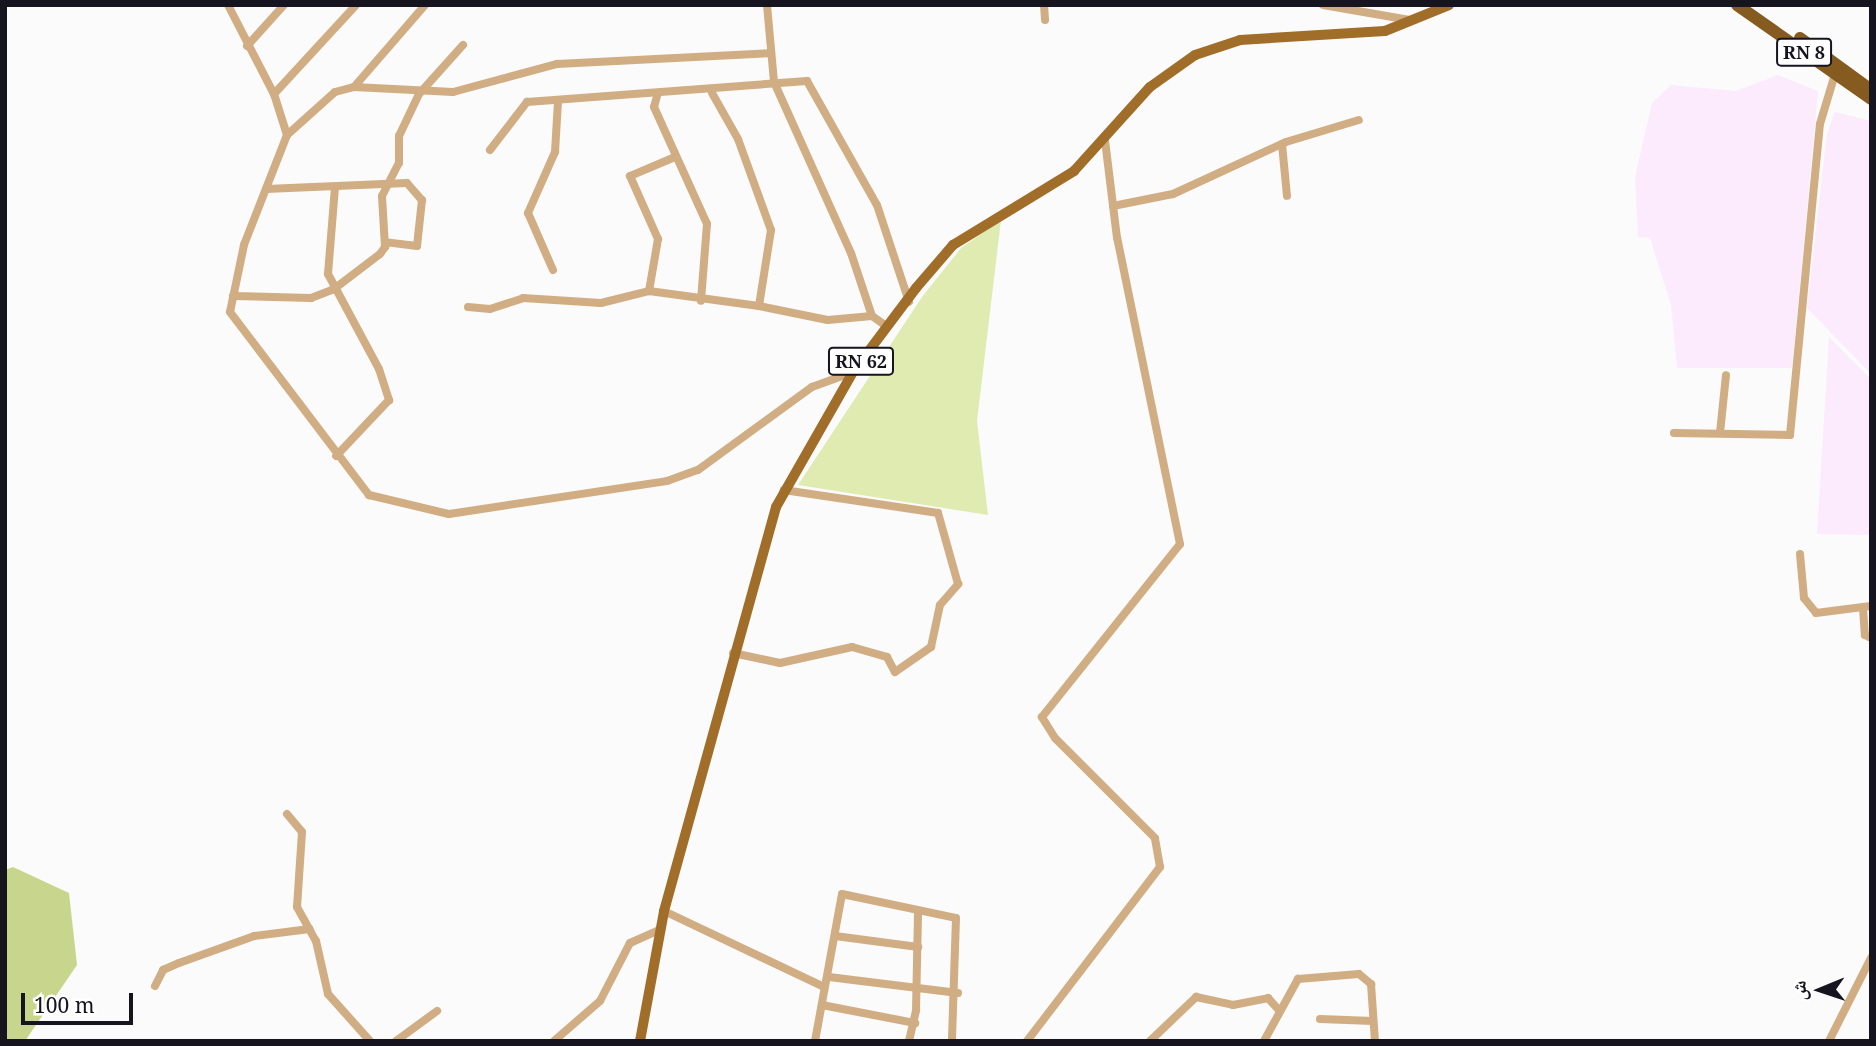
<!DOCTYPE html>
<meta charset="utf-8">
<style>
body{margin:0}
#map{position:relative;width:1876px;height:1046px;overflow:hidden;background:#fbfbfb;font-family:"Noto Serif","Noto Naskh Arabic",serif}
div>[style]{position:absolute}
.education>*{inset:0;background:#fcebfd}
.green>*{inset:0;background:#dfebb0}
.forest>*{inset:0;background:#c8d58d}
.minor>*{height:8px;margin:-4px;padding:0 4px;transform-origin:4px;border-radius:4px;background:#d1ad84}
.major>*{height:10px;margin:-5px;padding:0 5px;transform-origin:5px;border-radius:5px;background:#a16e2a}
.highway>*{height:12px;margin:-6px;padding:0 6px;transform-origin:6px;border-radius:6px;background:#865b20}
span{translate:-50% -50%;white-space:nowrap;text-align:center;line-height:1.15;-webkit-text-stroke:5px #fff;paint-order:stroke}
.shield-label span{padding:2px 5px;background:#fff;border:2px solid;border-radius:5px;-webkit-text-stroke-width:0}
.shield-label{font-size:18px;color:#16141f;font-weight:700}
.frame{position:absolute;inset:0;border:7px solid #16141f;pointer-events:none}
.north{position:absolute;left:1785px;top:955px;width:70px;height:70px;-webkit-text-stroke:5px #fff;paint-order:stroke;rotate:268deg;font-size:19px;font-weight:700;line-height:28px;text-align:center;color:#16141f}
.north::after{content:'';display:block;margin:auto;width:24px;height:32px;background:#16141f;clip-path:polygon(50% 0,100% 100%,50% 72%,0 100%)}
.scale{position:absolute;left:21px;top:993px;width:112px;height:32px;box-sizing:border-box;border:4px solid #16141f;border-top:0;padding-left:9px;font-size:21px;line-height:24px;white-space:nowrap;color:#16141f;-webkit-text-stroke:5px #fff;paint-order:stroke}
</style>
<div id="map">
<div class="education">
<div style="clip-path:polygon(1778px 75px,1818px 91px,1792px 368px,1677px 368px,1671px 305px,1650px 238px,1638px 237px,1635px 177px,1652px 103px,1671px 85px,1736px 91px)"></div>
<div style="clip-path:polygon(1835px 112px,1871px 121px,1871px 374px,1807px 308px,1827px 133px)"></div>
<div style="clip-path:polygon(1829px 337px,1871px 379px,1871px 535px,1817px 534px)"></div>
</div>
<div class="green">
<div style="clip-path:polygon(1001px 220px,977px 421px,988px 515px,798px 485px,922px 297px,961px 248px)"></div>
</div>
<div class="forest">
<div style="clip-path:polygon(13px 867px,69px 893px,77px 965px,25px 1041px,5px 1041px,5px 870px)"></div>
</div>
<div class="minor">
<div style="left:228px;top:5px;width:100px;rotate:62.7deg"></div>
<div style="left:274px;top:94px;width:43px;rotate:72.4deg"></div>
<div style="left:287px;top:135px;width:64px;rotate:-41.9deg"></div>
<div style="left:335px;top:92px;width:20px;rotate:-15deg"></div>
<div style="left:354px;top:87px;width:108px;rotate:-49.1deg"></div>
<div style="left:767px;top:5px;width:77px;rotate:84.8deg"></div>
<div style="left:774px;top:82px;width:188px;rotate:65.8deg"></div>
<div style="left:851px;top:253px;width:66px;rotate:71.6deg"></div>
<div style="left:872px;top:316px;width:19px;rotate:35deg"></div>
<div style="left:1044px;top:5px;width:15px;rotate:86deg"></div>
<div style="left:1323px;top:5px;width:88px;rotate:9.8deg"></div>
<div style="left:247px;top:46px;width:55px;rotate:-47.9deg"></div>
<div style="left:354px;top:87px;width:99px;rotate:2.9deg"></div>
<div style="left:453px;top:92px;width:108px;rotate:-15.1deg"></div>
<div style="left:557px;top:64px;width:214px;rotate:-2.9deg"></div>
<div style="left:712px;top:93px;width:53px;rotate:60.5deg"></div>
<div style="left:738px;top:139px;width:97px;rotate:70.1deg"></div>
<div style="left:771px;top:230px;width:77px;rotate:99deg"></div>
<div style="left:759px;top:306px;width:70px;rotate:11.5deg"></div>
<div style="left:828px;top:320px;width:44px;rotate:-5.2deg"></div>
<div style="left:274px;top:94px;width:121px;rotate:-47.3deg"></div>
<div style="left:657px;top:96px;width:11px;rotate:105deg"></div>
<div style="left:654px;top:107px;width:128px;rotate:65.6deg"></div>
<div style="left:707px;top:224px;width:77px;rotate:94.5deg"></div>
<div style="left:287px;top:135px;width:118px;rotate:111.4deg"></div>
<div style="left:244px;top:245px;width:68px;rotate:101.8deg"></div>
<div style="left:230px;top:312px;width:230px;rotate:52.8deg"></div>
<div style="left:369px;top:495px;width:82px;rotate:13.4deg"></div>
<div style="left:449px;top:514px;width:220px;rotate:-8.6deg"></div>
<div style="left:667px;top:481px;width:33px;rotate:-20deg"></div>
<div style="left:698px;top:470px;width:141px;rotate:-36.1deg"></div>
<div style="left:812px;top:387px;width:44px;rotate:-20.1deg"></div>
<div style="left:1282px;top:144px;width:52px;rotate:84.5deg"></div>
<div style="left:490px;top:150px;width:61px;rotate:-52.4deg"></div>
<div style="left:527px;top:102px;width:281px;rotate:-4.3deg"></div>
<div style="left:807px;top:81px;width:142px;rotate:60.6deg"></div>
<div style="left:877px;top:205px;width:102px;rotate:71.7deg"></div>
<div style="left:675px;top:157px;width:49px;rotate:157.1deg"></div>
<div style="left:630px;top:176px;width:69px;rotate:66deg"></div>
<div style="left:658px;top:239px;width:53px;rotate:99.8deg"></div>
<div style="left:649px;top:291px;width:111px;rotate:7.8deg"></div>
<div style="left:335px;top:187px;width:87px;rotate:94.6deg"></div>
<div style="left:328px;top:274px;width:108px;rotate:61.8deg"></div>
<div style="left:379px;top:369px;width:33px;rotate:72deg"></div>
<div style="left:389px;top:400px;width:77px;rotate:133.4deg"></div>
<div style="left:266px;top:189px;width:141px;rotate:-2.4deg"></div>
<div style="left:407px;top:183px;width:23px;rotate:49deg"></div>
<div style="left:422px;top:200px;width:46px;rotate:96.2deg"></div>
<div style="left:417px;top:246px;width:32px;rotate:-173deg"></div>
<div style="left:1113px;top:206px;width:61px;rotate:-11.3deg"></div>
<div style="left:1173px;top:194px;width:124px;rotate:-24.7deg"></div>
<div style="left:1286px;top:142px;width:76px;rotate:-16.8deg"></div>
<div style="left:553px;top:270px;width:62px;rotate:-113.7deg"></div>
<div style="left:528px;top:213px;width:67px;rotate:-66.1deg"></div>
<div style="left:555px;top:152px;width:51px;rotate:-86.6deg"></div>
<div style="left:233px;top:296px;width:78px;rotate:1.5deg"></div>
<div style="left:311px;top:298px;width:25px;rotate:-21deg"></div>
<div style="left:334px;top:289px;width:58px;rotate:-37.3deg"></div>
<div style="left:380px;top:254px;width:9px;rotate:-54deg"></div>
<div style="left:385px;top:247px;width:51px;rotate:-93.4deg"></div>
<div style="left:382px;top:196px;width:37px;rotate:-63deg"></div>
<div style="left:399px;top:163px;width:27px;rotate:-90deg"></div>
<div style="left:399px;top:136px;width:47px;rotate:-64.5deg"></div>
<div style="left:419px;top:94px;width:66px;rotate:-48.1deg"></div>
<div style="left:468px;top:307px;width:22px;rotate:5deg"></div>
<div style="left:490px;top:309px;width:35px;rotate:-18deg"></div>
<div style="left:523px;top:298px;width:78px;rotate:3.7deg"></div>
<div style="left:601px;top:303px;width:49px;rotate:-14deg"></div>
<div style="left:1674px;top:433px;width:116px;rotate:1deg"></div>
<div style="left:1790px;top:435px;width:312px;rotate:-84.5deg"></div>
<div style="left:1820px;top:124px;width:52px;rotate:-73.3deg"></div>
<div style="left:1720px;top:433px;width:58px;rotate:-84.1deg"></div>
<div style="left:1800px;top:554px;width:44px;rotate:84.8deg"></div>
<div style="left:1804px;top:598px;width:19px;rotate:51deg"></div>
<div style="left:1816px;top:613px;width:55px;rotate:-7.3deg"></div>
<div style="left:1863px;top:608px;width:27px;rotate:86deg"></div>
<div style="left:1865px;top:635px;width:7px;rotate:27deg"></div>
<div style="left:733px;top:653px;width:48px;rotate:12deg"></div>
<div style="left:780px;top:663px;width:74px;rotate:-12.5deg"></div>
<div style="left:852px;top:647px;width:36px;rotate:16deg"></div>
<div style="left:887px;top:657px;width:17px;rotate:62deg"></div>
<div style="left:895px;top:672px;width:44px;rotate:-34.8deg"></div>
<div style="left:931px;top:647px;width:43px;rotate:-77.9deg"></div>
<div style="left:940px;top:605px;width:28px;rotate:-49deg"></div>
<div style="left:958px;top:584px;width:74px;rotate:-105.7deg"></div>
<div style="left:938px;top:513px;width:156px;rotate:-171.5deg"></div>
<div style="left:287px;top:814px;width:23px;rotate:50deg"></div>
<div style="left:302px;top:832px;width:75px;rotate:93.8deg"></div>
<div style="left:297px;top:907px;width:39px;rotate:61deg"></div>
<div style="left:316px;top:941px;width:54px;rotate:77.2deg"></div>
<div style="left:328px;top:994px;width:63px;rotate:48.2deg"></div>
<div style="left:664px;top:911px;width:177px;rotate:25.4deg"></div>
<div style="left:835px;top:936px;width:84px;rotate:7.5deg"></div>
<div style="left:829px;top:977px;width:130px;rotate:7.1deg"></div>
<div style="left:155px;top:986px;width:18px;rotate:-63deg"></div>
<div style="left:163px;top:970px;width:17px;rotate:-24deg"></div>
<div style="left:179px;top:963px;width:80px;rotate:-19.8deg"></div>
<div style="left:254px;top:936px;width:56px;rotate:-7.1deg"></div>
<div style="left:822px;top:1005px;width:95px;rotate:11deg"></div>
<div style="left:1320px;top:1019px;width:53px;rotate:2.2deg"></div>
<div style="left:396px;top:1041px;width:51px;rotate:-36.2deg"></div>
<div style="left:554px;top:1041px;width:61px;rotate:-41deg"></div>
<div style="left:600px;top:1001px;width:65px;rotate:-62.7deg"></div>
<div style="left:630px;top:943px;width:34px;rotate:-24deg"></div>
<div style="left:815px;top:1041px;width:149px;rotate:-79.6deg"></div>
<div style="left:842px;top:894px;width:116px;rotate:11.9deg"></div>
<div style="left:956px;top:918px;width:123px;rotate:91.9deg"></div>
<div style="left:909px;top:1041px;width:32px;rotate:-77deg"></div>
<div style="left:916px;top:1010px;width:99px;rotate:-88.8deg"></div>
<div style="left:1027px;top:1041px;width:219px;rotate:-52.6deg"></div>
<div style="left:1160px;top:867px;width:29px;rotate:-100deg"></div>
<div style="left:1155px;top:838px;width:141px;rotate:-135deg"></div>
<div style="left:1055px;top:738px;width:25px;rotate:-122deg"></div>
<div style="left:1042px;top:717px;width:221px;rotate:-51.4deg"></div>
<div style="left:1180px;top:544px;width:312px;rotate:-101.6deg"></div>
<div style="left:1117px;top:238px;width:99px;rotate:-97deg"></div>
<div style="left:1150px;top:1041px;width:64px;rotate:-43.7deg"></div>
<div style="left:1196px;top:997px;width:38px;rotate:12deg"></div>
<div style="left:1233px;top:1005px;width:36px;rotate:-11deg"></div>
<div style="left:1268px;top:998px;width:15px;rotate:48deg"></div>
<div style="left:1264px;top:1041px;width:71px;rotate:-61.3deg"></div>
<div style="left:1298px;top:979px;width:61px;rotate:-4.7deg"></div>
<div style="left:1359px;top:974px;width:16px;rotate:40deg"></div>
<div style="left:1371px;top:984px;width:57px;rotate:86deg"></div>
<div style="left:1829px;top:1041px;width:93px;rotate:-63.2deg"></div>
</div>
<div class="major">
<div style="left:640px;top:1041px;width:132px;rotate:-79.5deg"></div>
<div style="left:664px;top:911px;width:419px;rotate:-74.5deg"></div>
<div style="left:776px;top:507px;width:155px;rotate:-60.3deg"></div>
<div style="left:853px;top:372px;width:105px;rotate:-53.1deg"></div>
<div style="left:916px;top:288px;width:57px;rotate:-49.3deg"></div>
<div style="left:953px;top:245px;width:142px;rotate:-31.4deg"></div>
<div style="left:1074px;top:171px;width:113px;rotate:-47.9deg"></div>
<div style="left:1150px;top:87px;width:55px;rotate:-35.4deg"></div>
<div style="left:1195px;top:55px;width:47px;rotate:-18.4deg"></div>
<div style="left:1240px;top:40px;width:145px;rotate:-3.6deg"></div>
<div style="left:1385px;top:31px;width:69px;rotate:-22.1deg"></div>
</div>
<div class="highway">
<div style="left:1737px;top:5px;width:164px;rotate:35deg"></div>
<div style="left:1800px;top:38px;width:87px;rotate:36.1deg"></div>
</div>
<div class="shield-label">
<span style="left:1804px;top:52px">RN 8</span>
<span style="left:861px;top:361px">RN 62</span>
</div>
<div class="frame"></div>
<div class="north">ش</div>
<div class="scale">100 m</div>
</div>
